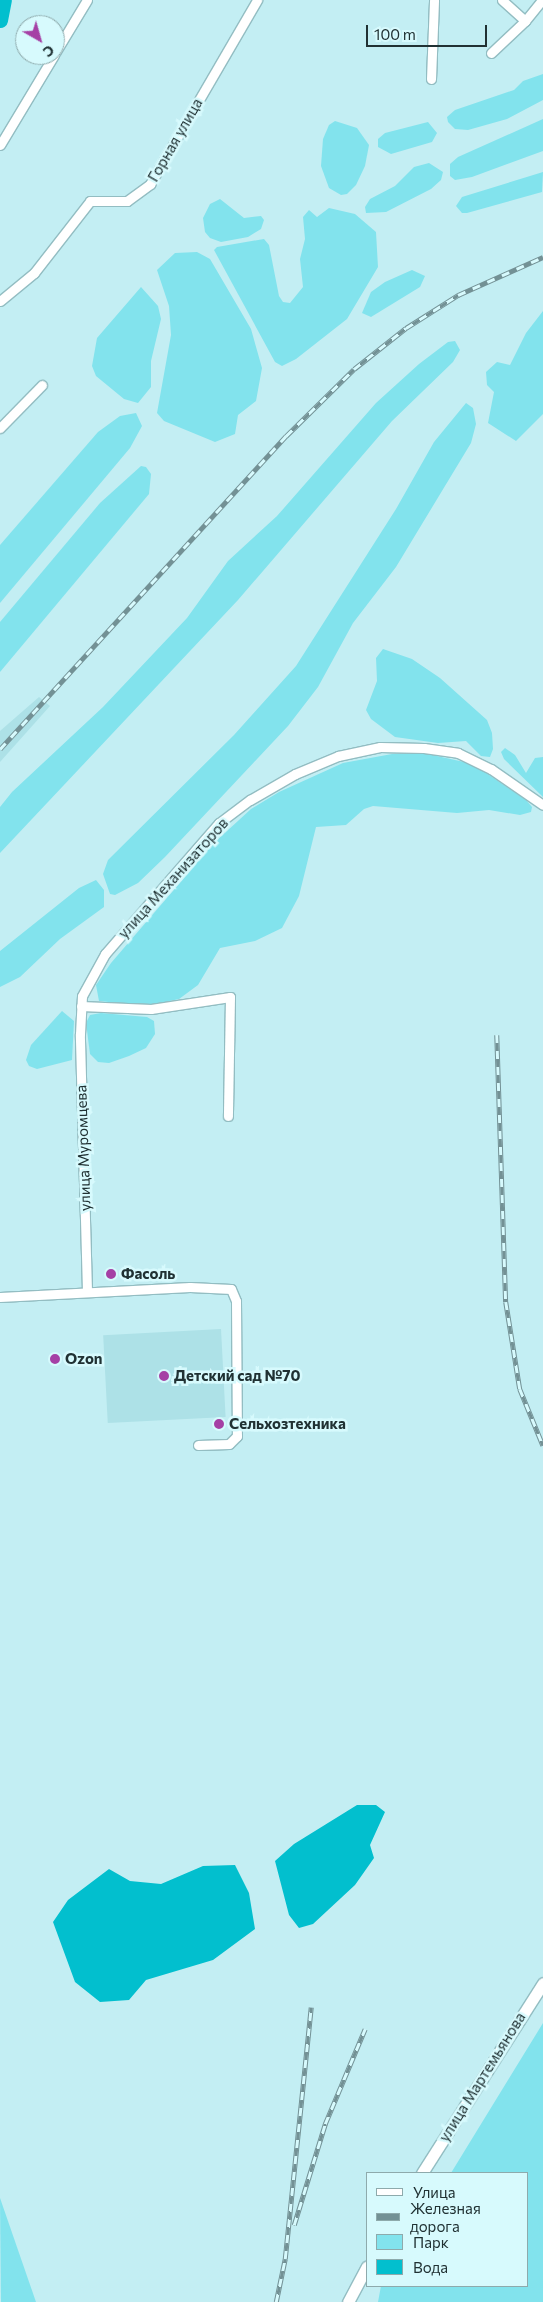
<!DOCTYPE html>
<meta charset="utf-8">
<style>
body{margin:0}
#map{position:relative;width:543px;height:2302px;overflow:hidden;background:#c3eef3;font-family:Commissioner,sans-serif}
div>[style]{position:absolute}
.built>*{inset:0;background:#ade1e7;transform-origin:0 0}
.green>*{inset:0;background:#82e3ed}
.water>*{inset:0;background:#02bfce}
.river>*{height:15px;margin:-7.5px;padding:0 7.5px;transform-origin:7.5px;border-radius:7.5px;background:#02bfce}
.roads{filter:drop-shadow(1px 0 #93bdc2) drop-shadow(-1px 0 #93bdc2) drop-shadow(0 1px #93bdc2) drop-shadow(0 -1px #93bdc2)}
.minor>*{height:9px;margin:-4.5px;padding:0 4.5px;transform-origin:4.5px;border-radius:4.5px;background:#fff}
.tertiary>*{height:11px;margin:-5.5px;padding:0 5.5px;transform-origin:5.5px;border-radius:5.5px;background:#fff}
.rail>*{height:4.5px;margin-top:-2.25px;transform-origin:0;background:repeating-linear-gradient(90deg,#d7fafd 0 8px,#739195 0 16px);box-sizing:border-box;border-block:1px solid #739195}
.dots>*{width:14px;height:14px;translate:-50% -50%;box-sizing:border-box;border:2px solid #d7fafd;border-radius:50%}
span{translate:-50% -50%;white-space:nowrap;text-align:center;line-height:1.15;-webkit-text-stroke:5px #d7fafd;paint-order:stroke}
.street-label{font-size:15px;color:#203133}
.poi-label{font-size:15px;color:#203133;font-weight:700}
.left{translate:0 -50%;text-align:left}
.legend{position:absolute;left:366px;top:2172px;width:162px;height:115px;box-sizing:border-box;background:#d7fafd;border:1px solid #8eaaac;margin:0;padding:6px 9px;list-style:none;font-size:15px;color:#203133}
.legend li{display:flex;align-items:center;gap:10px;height:25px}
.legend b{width:25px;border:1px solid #8eaaac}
.north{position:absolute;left:15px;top:15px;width:50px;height:50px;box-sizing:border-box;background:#d7fafd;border:1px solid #8eaaac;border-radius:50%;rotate:142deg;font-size:14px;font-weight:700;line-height:20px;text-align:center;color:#203133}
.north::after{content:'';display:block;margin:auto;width:18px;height:22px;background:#a540a5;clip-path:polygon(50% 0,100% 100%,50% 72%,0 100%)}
.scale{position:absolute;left:366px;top:25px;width:121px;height:22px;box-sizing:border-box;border:2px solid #203133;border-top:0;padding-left:6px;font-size:15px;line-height:18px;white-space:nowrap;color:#203133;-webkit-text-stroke:4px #d7fafd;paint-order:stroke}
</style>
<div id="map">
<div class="built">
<div style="clip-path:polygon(39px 697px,50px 706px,0 762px,0 731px)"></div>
<div style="left:221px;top:1329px;width:88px;height:118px;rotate:87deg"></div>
</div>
<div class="green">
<div style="clip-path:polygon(543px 74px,543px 100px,507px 119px,468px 130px,455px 129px,448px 122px,447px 117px,455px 110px,514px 90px,523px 81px)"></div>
<div style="clip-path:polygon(543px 119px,543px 151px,472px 177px,455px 180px,450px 176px,450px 164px,458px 157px)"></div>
<div style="clip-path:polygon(335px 121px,357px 128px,369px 145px,365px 166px,356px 185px,347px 194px,341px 195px,329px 188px,321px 166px,323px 139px,329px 125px)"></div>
<div style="clip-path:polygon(428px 122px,437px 133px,432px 142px,391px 154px,378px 147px,378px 139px,385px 133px)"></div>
<div style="clip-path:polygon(429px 163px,443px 172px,441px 180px,431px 189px,386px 212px,366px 213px,365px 207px,370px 199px,395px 186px,414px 167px)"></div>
<div style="clip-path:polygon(543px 172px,542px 192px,467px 213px,462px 213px,456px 206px,462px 197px)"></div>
<div style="clip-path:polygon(220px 199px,244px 218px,261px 216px,264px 220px,261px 229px,248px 237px,221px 242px,210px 238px,205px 232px,203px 218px,210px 204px)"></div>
<div style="clip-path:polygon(329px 208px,355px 214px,376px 232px,378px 267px,347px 319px,296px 359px,282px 366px,275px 362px,214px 250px,217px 247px,264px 239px,269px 245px,279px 296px,283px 302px,290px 303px,303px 287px,300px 259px,305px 239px,303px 217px,309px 210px,317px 217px)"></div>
<div style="clip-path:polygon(197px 252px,210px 259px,251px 329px,262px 368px,256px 401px,238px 415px,235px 434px,215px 442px,164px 421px,157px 413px,171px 335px,169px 306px,157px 270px,175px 253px)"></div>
<div style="clip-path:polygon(412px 270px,425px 276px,420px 287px,371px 317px,362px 313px,371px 292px,385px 282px)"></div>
<div style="clip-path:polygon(141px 287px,158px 306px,161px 319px,151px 361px,151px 387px,138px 403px,124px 399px,96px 376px,92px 366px,97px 338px)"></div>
<div style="clip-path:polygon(543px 311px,543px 414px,516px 441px,488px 423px,494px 392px,487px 385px,486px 372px,497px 362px,510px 365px,526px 333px)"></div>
<div style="clip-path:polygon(455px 341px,460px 350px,453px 362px,392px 421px,238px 600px,0 853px,0 807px,12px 792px,103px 707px,187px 618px,228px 561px,277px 516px,376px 403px,419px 364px,448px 342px)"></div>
<div style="clip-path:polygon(466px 403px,473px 408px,476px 424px,471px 443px,396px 567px,353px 623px,318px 687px,288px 726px,165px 857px,138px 883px,115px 895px,110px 894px,103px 874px,108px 860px,234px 735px,296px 666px,396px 509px,434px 442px)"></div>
<div style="clip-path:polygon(136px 413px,142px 426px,130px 448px,0 603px,0 545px,98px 432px,120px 416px)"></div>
<div style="clip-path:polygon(141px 466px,146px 467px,151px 474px,149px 494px,0 672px,0 622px,100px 503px)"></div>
<div style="clip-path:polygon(383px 649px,412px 659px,440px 678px,487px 720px,492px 733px,493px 749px,490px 757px,481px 756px,466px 741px,438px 743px,395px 737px,371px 719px,366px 710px,377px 681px,376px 658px)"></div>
<div style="clip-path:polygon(505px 748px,515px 755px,526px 773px,535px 758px,543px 757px,543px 797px,504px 759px,501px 752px)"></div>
<div style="clip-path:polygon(392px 754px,428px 754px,473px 764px,526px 800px,532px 807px,531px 812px,520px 815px,489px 810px,457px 813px,373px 806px,364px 809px,346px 825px,316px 827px,299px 896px,282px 928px,255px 941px,220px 948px,198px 985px,179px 999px,147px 1006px,99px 1001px,96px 985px,111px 963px,215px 842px,251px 809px,279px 792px,343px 763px)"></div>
<div style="clip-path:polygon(96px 880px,104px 890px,104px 907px,60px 939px,20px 977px,0 987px,0 951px,79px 888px)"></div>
<div style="clip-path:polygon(62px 1011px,74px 1021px,72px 1060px,37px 1069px,29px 1066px,26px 1060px,31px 1045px)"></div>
<div style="clip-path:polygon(101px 1013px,147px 1017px,154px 1021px,155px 1034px,146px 1048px,129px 1056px,109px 1063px,98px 1062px,90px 1054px,86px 1023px,90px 1015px)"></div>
<div style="clip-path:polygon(543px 2023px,543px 2302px,378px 2302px,381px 2286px,527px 2286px,527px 2173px,451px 2173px)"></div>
<div style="clip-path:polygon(0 2198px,36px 2302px,1px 2302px)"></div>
</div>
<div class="water">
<div style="clip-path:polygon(357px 1805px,376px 1805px,385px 1812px,370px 1845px,374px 1858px,355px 1885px,313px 1924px,299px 1928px,289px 1915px,275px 1861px,294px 1844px)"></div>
<div style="clip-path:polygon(235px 1865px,249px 1893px,255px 1929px,213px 1960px,146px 1980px,129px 2000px,100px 2002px,75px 1982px,53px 1922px,68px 1900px,109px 1869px,130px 1881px,161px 1884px,203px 1866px)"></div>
</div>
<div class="river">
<div style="left:0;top:20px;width:20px;rotate:-79deg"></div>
</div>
<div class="roads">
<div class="minor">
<div style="left:502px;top:0;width:31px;rotate:42deg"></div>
<div style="left:55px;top:53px;width:62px;rotate:-58.9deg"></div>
<div style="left:491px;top:53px;width:47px;rotate:-43.3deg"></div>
<div style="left:525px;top:21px;width:27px;rotate:-51deg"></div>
<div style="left:431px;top:79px;width:79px;rotate:-87.8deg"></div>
<div style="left:0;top:145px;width:105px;rotate:-59deg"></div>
<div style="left:0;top:301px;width:44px;rotate:-39.5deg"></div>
<div style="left:34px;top:273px;width:91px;rotate:-52.1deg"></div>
<div style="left:90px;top:201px;width:37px"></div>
<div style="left:127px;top:201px;width:29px;rotate:-36deg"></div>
<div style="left:150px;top:184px;width:213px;rotate:-59.8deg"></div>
<div style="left:0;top:428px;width:60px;rotate:-45.7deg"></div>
<div style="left:81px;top:1006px;width:70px;rotate:2.5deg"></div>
<div style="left:151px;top:1009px;width:80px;rotate:-8.6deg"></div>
<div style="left:230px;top:997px;width:119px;rotate:91deg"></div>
<div style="left:87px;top:1291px;width:257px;rotate:-91.6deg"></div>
<div style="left:80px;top:1034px;width:38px;rotate:-87deg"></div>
<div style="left:82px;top:996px;width:48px;rotate:-61.3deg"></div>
<div style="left:105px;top:954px;width:174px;rotate:-49deg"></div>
<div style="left:219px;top:823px;width:39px;rotate:-37deg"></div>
<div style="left:250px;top:800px;width:52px;rotate:-30deg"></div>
<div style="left:295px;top:774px;width:47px;rotate:-22.7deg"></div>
<div style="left:338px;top:756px;width:43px;rotate:-12.1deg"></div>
<div style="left:380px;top:747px;width:44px;rotate:1.3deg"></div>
<div style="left:424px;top:748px;width:34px;rotate:8deg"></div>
<div style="left:458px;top:753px;width:37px;rotate:26deg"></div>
<div style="left:491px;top:769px;width:63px;rotate:34.7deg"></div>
<div style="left:0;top:1297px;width:190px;rotate:-3deg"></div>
<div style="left:190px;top:1287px;width:41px;rotate:2.8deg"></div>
<div style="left:231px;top:1289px;width:13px;rotate:67deg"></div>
<div style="left:236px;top:1301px;width:135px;rotate:89.6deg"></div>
<div style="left:237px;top:1436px;width:11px;rotate:135deg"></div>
<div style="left:229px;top:1444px;width:31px;rotate:178deg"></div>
</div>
<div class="tertiary">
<div style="left:422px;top:2173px;width:225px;rotate:-57.5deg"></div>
<div style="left:348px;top:2302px;width:40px;rotate:-62deg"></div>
</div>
</div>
<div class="rail">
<div style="left:0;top:749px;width:424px;rotate:-47.6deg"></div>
<div style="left:286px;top:436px;width:95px;rotate:-44.6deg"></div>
<div style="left:354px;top:369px;width:66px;rotate:-38.3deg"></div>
<div style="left:406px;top:328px;width:62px;rotate:-32.4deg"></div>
<div style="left:458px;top:295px;width:93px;rotate:-24.1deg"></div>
<div style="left:497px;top:1035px;width:267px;rotate:88.1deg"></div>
<div style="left:506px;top:1302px;width:88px;rotate:80.9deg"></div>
<div style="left:520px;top:1389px;width:61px;rotate:67.7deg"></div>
<div style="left:294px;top:2225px;width:106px;rotate:-72.9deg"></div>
<div style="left:325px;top:2124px;width:103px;rotate:-67.2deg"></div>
<div style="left:276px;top:2302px;width:44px;rotate:-78.2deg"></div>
<div style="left:285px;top:2259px;width:253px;rotate:-84.1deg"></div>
</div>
<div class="dots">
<div style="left:111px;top:1274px;background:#a540a5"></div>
<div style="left:55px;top:1359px;background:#a540a5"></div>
<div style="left:164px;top:1376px;background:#a540a5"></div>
<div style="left:219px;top:1424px;background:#a540a5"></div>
</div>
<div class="street-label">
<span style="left:175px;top:140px;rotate:-60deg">Горная улица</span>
<span style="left:173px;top:878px;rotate:-48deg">улица Механизаторов</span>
<span style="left:83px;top:1148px;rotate:-92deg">улица Муромцева</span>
<span style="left:482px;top:2077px;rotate:-58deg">улица Мартемьянова</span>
</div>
<div class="poi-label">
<span class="left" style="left:121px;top:1274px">Фасоль</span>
<span class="left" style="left:65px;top:1359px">Ozon</span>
<span class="left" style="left:174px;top:1376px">Детский сад №70</span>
<span class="left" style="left:229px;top:1424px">Сельхозтехника</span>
</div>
<ul class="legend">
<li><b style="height:6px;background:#fff"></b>Улица</li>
<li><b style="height:6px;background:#739195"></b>Железная дорога</li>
<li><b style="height:14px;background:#82e3ed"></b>Парк</li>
<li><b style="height:14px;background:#02bfce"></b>Вода</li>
</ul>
<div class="north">С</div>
<div class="scale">100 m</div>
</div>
